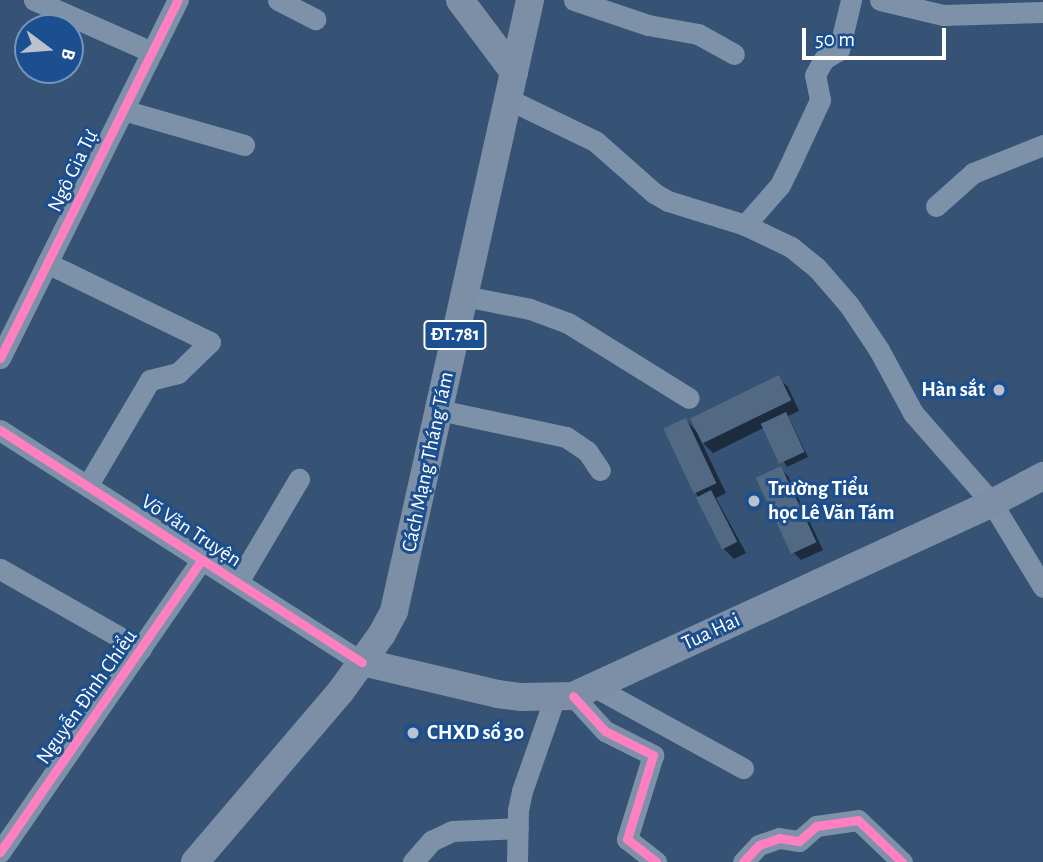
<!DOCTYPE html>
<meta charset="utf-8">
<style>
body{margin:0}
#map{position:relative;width:1043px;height:862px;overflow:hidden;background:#365274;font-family:"Alegreya Sans",sans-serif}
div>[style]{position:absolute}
.shadow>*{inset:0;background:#0007}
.building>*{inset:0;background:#526984;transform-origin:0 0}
.minor>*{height:21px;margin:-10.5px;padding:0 10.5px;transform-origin:10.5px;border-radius:10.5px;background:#7d92a8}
.major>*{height:28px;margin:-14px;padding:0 14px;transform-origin:14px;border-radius:14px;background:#7d8ea7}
.cycleway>*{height:9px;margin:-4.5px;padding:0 4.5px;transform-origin:4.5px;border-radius:4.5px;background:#ff80c0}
.dots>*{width:19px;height:19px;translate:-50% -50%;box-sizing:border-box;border:4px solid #1b4f8f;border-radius:50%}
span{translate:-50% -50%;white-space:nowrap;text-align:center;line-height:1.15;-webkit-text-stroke:6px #1b4f8f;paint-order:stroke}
.shield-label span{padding:2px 5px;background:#1b4f8f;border:2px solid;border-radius:5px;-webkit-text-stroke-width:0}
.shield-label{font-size:19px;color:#fff;font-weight:700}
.street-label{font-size:21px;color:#fff}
.poi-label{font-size:21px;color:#fff;font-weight:700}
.right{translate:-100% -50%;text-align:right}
.left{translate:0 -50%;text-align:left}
.north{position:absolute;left:14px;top:14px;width:70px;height:70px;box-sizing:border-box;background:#1b4f8f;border:2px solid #7695bc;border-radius:50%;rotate:106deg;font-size:19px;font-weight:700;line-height:28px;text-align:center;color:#fff}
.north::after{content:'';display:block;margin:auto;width:24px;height:32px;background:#b9c2ce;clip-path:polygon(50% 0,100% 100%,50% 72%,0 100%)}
.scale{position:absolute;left:802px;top:28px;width:144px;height:32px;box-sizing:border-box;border:4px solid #fff;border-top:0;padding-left:9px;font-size:21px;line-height:24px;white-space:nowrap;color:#fff;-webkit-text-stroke:5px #1b4f8f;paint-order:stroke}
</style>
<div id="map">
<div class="shadow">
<div style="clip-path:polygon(778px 378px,788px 387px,799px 411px,788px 416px,808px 457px,787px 467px,765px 427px,713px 453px,701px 441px,726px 493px,716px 498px,746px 553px,734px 559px,724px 549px,696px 493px,686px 420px,697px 432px)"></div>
<div style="clip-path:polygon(781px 469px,788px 476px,823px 550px,801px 560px,794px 553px)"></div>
</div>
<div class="building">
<div style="left:779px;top:375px;width:28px;height:99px;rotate:64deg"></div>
<div style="left:786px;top:412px;width:44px;height:28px;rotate:65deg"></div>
<div style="left:686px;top:418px;width:72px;height:25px;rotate:65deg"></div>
<div style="left:781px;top:466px;width:84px;height:28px;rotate:65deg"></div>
<div style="left:711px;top:490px;width:58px;height:17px;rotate:63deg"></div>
</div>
<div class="minor">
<div style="left:34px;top:0;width:129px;rotate:23.8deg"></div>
<div style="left:278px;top:0;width:42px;rotate:27.2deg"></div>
<div style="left:574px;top:0;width:78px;rotate:18.7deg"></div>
<div style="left:648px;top:25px;width:51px;rotate:10.2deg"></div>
<div style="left:698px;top:34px;width:41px;rotate:29.1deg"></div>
<div style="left:880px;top:0;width:65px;rotate:13.4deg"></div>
<div style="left:943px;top:15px;width:100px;rotate:-1.7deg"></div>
<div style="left:508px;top:99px;width:97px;rotate:25.8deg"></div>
<div style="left:595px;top:141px;width:79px;rotate:41.4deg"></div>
<div style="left:654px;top:193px;width:16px;rotate:30deg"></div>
<div style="left:668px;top:201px;width:81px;rotate:17.3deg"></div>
<div style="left:745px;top:225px;width:53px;rotate:-48.8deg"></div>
<div style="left:780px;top:185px;width:30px;rotate:-64deg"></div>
<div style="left:793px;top:158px;width:64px;rotate:-65deg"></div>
<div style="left:820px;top:100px;width:25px;rotate:-101deg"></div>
<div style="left:815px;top:75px;width:18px;rotate:-61deg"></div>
<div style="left:824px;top:59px;width:17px;rotate:-31deg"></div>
<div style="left:839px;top:50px;width:51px;rotate:-76.5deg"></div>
<div style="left:123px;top:110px;width:126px;rotate:16.1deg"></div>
<div style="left:936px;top:206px;width:50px;rotate:-41.7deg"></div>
<div style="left:973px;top:173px;width:75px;rotate:-21.8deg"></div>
<div style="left:745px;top:225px;width:51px;rotate:25.6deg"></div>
<div style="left:791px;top:247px;width:33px;rotate:39deg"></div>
<div style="left:817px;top:268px;width:49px;rotate:49.1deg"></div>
<div style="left:849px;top:305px;width:54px;rotate:56.3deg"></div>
<div style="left:879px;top:350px;width:72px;rotate:61.6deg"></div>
<div style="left:913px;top:413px;width:120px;rotate:48.7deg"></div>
<div style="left:992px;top:503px;width:98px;rotate:58.7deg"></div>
<div style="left:47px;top:263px;width:181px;rotate:25.9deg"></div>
<div style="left:210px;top:342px;width:45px;rotate:135.9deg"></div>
<div style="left:178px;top:373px;width:29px;rotate:166deg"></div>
<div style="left:150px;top:380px;width:122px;rotate:120.6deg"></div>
<div style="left:464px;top:296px;width:67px;rotate:11.1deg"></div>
<div style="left:530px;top:309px;width:40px;rotate:20.2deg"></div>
<div style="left:568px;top:323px;width:142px;rotate:31.8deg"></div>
<div style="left:0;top:358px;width:400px;rotate:-63.6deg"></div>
<div style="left:439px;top:410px;width:130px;rotate:12deg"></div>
<div style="left:566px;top:437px;width:25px;rotate:34deg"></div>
<div style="left:587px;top:451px;width:23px;rotate:56deg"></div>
<div style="left:0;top:430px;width:430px;rotate:32.7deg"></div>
<div style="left:0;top:569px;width:162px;rotate:29.6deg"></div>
<div style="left:238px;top:582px;width:120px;rotate:-59.4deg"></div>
<div style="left:593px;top:686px;width:171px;rotate:28.7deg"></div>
<div style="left:573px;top:696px;width:47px;rotate:47.6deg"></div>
<div style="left:605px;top:731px;width:54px;rotate:26.6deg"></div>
<div style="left:653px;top:755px;width:88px;rotate:107.2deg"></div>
<div style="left:627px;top:839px;width:37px;rotate:38deg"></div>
<div style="left:0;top:852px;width:354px;rotate:-55.4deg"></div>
<div style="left:413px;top:862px;width:28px;rotate:-49deg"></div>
<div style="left:431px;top:841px;width:23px;rotate:-25deg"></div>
<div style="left:452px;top:831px;width:66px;rotate:-2.6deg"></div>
<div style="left:517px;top:862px;width:52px;rotate:-88.9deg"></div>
<div style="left:518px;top:810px;width:19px;rotate:-78deg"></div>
<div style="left:522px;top:791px;width:100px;rotate:-70.7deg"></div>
<div style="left:743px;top:862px;width:23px;rotate:-47deg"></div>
<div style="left:759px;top:845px;width:21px;rotate:-19deg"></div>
<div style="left:779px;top:838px;width:20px;rotate:9deg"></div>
<div style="left:799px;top:841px;width:23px;rotate:-41deg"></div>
<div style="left:816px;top:826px;width:42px;rotate:-8.1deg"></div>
<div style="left:858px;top:820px;width:61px;rotate:43.7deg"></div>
</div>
<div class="major">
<div style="left:460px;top:0;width:90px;rotate:53.1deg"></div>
<div style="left:362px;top:662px;width:139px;rotate:13.3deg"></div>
<div style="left:497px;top:694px;width:25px;rotate:7deg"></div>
<div style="left:522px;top:697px;width:51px;rotate:-1.1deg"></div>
<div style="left:573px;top:696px;width:461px;rotate:-24.7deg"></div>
<div style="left:992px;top:503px;width:58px;rotate:-27.9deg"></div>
<div style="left:195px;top:862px;width:225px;rotate:-49.5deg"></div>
<div style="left:341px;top:691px;width:70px;rotate:-54.3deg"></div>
<div style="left:382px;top:634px;width:26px;rotate:-62deg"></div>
<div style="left:394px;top:611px;width:626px;rotate:-77.45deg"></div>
</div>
<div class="cycleway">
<div style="left:0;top:358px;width:400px;rotate:-63.6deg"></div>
<div style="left:0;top:430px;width:430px;rotate:32.7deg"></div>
<div style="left:573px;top:696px;width:47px;rotate:47.6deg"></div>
<div style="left:605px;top:731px;width:54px;rotate:26.6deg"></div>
<div style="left:653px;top:755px;width:88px;rotate:107.2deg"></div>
<div style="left:627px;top:839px;width:37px;rotate:38deg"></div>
<div style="left:0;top:852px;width:354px;rotate:-55.4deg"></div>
<div style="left:743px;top:862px;width:23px;rotate:-47deg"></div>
<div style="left:759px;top:845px;width:21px;rotate:-19deg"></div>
<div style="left:779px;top:838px;width:20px;rotate:9deg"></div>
<div style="left:799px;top:841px;width:23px;rotate:-41deg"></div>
<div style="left:816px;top:826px;width:42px;rotate:-8.1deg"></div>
<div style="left:858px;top:820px;width:61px;rotate:43.7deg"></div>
</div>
<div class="dots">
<div style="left:999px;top:390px;background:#b9c2ce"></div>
<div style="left:754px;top:501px;background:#b9c2ce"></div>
<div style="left:413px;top:733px;background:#b9c2ce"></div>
</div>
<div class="shield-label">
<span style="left:455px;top:335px">ĐT.781</span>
</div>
<div class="street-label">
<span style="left:73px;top:171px;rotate:-64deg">Ngô Gia Tự</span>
<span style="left:428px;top:462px;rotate:-78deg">Cách Mạng Tháng Tám</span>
<span style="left:191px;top:531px;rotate:33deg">Võ Văn Truyện</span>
<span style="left:711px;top:632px;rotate:-25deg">Tua Hai</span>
<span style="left:87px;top:697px;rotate:-55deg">Nguyễn Đình Chiểu</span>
</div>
<div class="poi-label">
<span class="right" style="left:985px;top:390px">Hàn sắt</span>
<span class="left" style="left:768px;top:501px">Trường Tiểu<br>học Lê Văn Tám</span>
<span class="left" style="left:427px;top:733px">CHXD số 30</span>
</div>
<div class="north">B</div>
<div class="scale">50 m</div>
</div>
